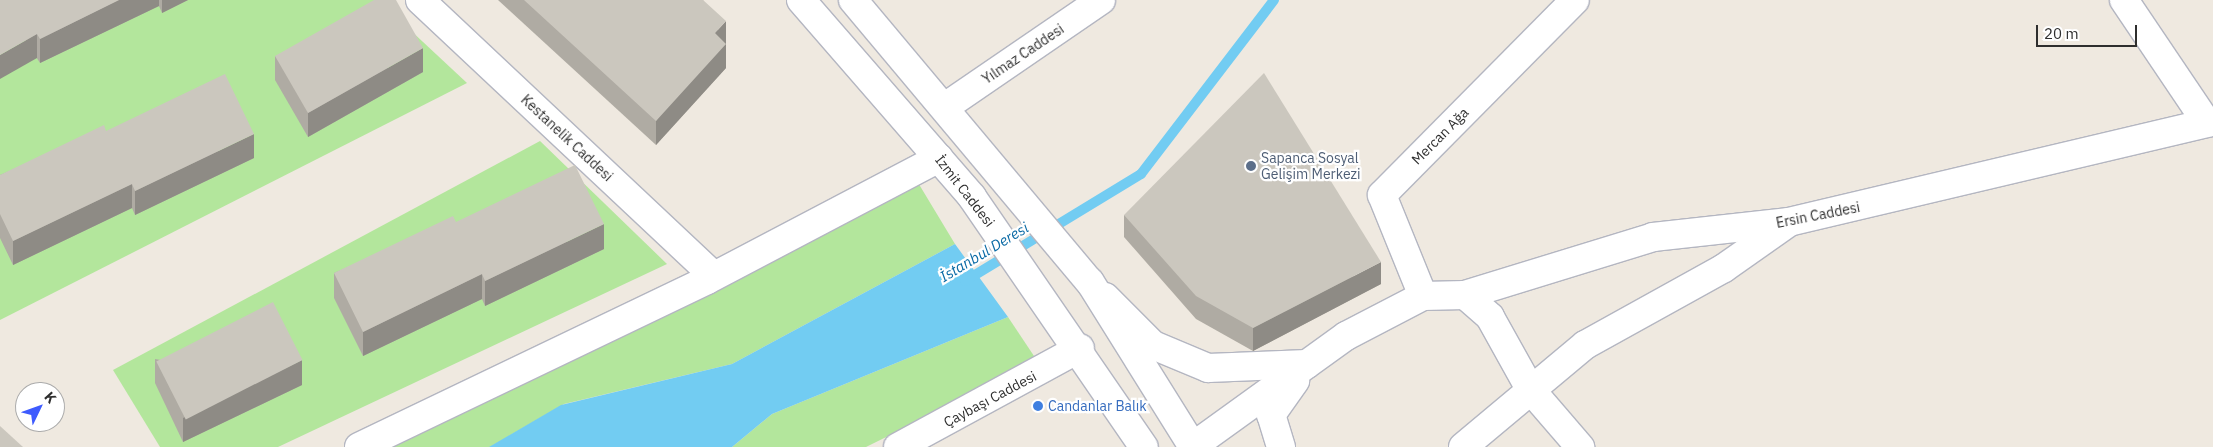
<!DOCTYPE html>
<meta charset="utf-8">
<style>
body{margin:0}
#map{position:relative;width:2213px;height:447px;overflow:hidden;background:#efe9e0;font-family:"IBM Plex Sans",sans-serif}
div>[style]{position:absolute}
.green>*{inset:0;background:#b3e69c}
.water>*{inset:0;background:#72ccf2}
.stream>*{height:10px;margin:-5px;padding:0 5px;transform-origin:5px;border-radius:5px;background:#72ccf2}
.roads{filter:drop-shadow(1px 0 #b4b6c1) drop-shadow(-1px 0 #b4b6c1) drop-shadow(0 1px #b4b6c1) drop-shadow(0 -1px #b4b6c1)}
.minor>*{height:28px;margin:-14px;padding:0 14px;transform-origin:14px;border-radius:14px;background:#fff}
.tertiary>*{height:28px;margin:-14px;padding:0 14px;transform-origin:14px;border-radius:14px;background:#fff}
.secondary>*{height:28px;margin:-14px;padding:0 14px;transform-origin:14px;border-radius:14px;background:#fff}
.wall>*{inset:0;background:#afaba3}
.shaded-wall>*{inset:0;background:#8e8b85}
.building>*{inset:0;background:#cbc7be;transform-origin:0 0}
.dots>*{width:14px;height:14px;translate:-50% -50%;box-sizing:border-box;border:2px solid #fff;border-radius:50%}
span{translate:-50% -50%;white-space:nowrap;text-align:center;line-height:1.15;-webkit-text-stroke:4.5px #fff;paint-order:stroke}
.street-label{font-size:14px;color:#2e2e2e}
.service-label{font-size:14px;color:#4e5e75}
.left{translate:0 -50%;text-align:left}
.shop-label{font-size:14px;color:#366cbe}
.water-label{font-size:15px;color:#0a6aa5;font-style:italic}
.north{position:absolute;left:15px;top:382px;width:50px;height:50px;box-sizing:border-box;background:#fff;border:1px solid #ababab;border-radius:50%;rotate:48deg;font-size:14px;font-weight:700;line-height:20px;text-align:center;color:#2e2e2e}
.north::after{content:'';display:block;margin:auto;width:18px;height:22px;background:#3e5bfe;clip-path:polygon(50% 0,100% 100%,50% 72%,0 100%)}
.scale{position:absolute;left:2036px;top:25px;width:101px;height:22px;box-sizing:border-box;border:2px solid #2e2e2e;border-top:0;padding-left:6px;font-size:15px;line-height:18px;white-space:nowrap;color:#2e2e2e;-webkit-text-stroke:4px #fff;paint-order:stroke}
</style>
<div id="map">
<div class="green">
<div style="clip-path:polygon(0 0,378px 0,467px 83px,0 320px)"></div>
<div style="clip-path:polygon(540px 141px,667px 264px,278px 447px,160px 447px,113px 370px)"></div>
<div style="clip-path:polygon(917px 181px,955px 244px,732px 364px,564px 404px,490px 447px,392px 447px)"></div>
<div style="clip-path:polygon(1008px 317px,1038px 362px,866px 447px,732px 447px,772px 414px)"></div>
</div>
<div class="water">
<div style="clip-path:polygon(955px 244px,1008px 317px,772px 414px,732px 447px,489px 447px,561px 405px,732px 364px)"></div>
</div>
<div class="stream">
<div style="left:965px;top:281px;width:206px;rotate:-31.3deg"></div>
<div style="left:1141px;top:174px;width:219px;rotate:-52.6deg"></div>
</div>
<div class="roads">
<div class="minor">
<div style="left:420px;top:0;width:403px;rotate:43.2deg"></div>
<div style="left:2124px;top:0;width:148px;rotate:56deg"></div>
<div style="left:945px;top:107px;width:189px;rotate:-34.4deg"></div>
<div style="left:1423px;top:296px;width:109px;rotate:-112.1deg"></div>
<div style="left:1382px;top:195px;width:274px;rotate:-45.3deg"></div>
<div style="left:1530px;top:389px;width:77px;rotate:49.2deg"></div>
<div style="left:359px;top:447px;width:386px;rotate:-25.6deg"></div>
<div style="left:707px;top:280px;width:262px;rotate:-27.7deg"></div>
<div style="left:898px;top:447px;width:207px;rotate:-28.5deg"></div>
</div>
<div class="tertiary">
<div style="left:1465px;top:295px;width:33px;rotate:41deg"></div>
<div style="left:1490px;top:317px;width:82px;rotate:60.9deg"></div>
<div style="left:1105px;top:297px;width:68px;rotate:45deg"></div>
<div style="left:1153px;top:345px;width:60px;rotate:22.7deg"></div>
<div style="left:1208px;top:368px;width:99px;rotate:-2.3deg"></div>
<div style="left:1192px;top:447px;width:190px;rotate:-35.8deg"></div>
<div style="left:1346px;top:336px;width:87px;rotate:-27.5deg"></div>
<div style="left:1423px;top:296px;width:42px;rotate:-1.4deg"></div>
<div style="left:1465px;top:295px;width:197px;rotate:-17.1deg"></div>
<div style="left:1653px;top:237px;width:137px;rotate:-6.3deg"></div>
<div style="left:1789px;top:222px;width:436px;rotate:-13.3deg"></div>
<div style="left:1281px;top:447px;width:34px;rotate:-107deg"></div>
<div style="left:1271px;top:415px;width:42px;rotate:-54.8deg"></div>
<div style="left:1463px;top:447px;width:159px;rotate:-39.9deg"></div>
<div style="left:1585px;top:345px;width:159px;rotate:-29deg"></div>
<div style="left:1724px;top:268px;width:78px;rotate:-35.1deg"></div>
</div>
<div class="secondary">
<div style="left:801px;top:0;width:261px;rotate:49deg"></div>
<div style="left:972px;top:197px;width:303px;rotate:55.5deg"></div>
<div style="left:853px;top:0;width:368px;rotate:50deg"></div>
<div style="left:1090px;top:282px;width:195px;rotate:58deg"></div>
</div>
</div>
<div class="wall">
<div style="clip-path:polygon(0 0,188px 0,162px 13px,159px 6px,40px 63px)"></div>
<div style="clip-path:polygon(498px 0,703px 0,726px 45px,726px 68px,656px 145px)"></div>
<div style="clip-path:polygon(275px 56px,423px 72px,308px 137px,275px 80px)"></div>
<div style="clip-path:polygon(106px 131px,254px 158px,135px 215px,132px 208px,13px 265px,0 238px,0 175px)"></div>
<div style="clip-path:polygon(1124px 215px,1381px 284px,1253px 351px,1196px 319px,1124px 237px)"></div>
<div style="clip-path:polygon(456px 222px,604px 249px,485px 306px,482px 299px,363px 356px,334px 298px,334px 273px)"></div>
<div style="clip-path:polygon(155px 359px,302px 385px,183px 442px,155px 383px)"></div>
</div>
<div class="shaded-wall">
<div style="clip-path:polygon(119px 0,159px 0,159px 6px,40px 63px,40px 39px)"></div>
<div style="clip-path:polygon(162px 0,188px 0,162px 13px)"></div>
<div style="clip-path:polygon(726px 21px,726px 68px,656px 145px,656px 121px,715px 33px)"></div>
<div style="clip-path:polygon(37px 34px,37px 58px,0 79px,0 55px)"></div>
<div style="clip-path:polygon(423px 48px,423px 72px,308px 137px,308px 113px)"></div>
<div style="clip-path:polygon(254px 134px,254px 158px,135px 215px,135px 191px)"></div>
<div style="clip-path:polygon(132px 184px,132px 208px,13px 265px,13px 241px)"></div>
<div style="clip-path:polygon(604px 224px,604px 249px,485px 306px,485px 281px)"></div>
<div style="clip-path:polygon(1381px 262px,1381px 284px,1253px 351px,1253px 328px)"></div>
<div style="clip-path:polygon(482px 274px,482px 299px,363px 356px,363px 332px)"></div>
<div style="clip-path:polygon(302px 360px,302px 385px,183px 442px,183px 418px)"></div>
</div>
<div class="building">
<div style="clip-path:polygon(0 0,119px 0,40px 39px,37px 34px,0 55px)"></div>
<div style="clip-path:polygon(374px 0,396px 0,423px 48px,308px 113px,275px 56px)"></div>
<div style="clip-path:polygon(524px 0,703px 0,726px 21px,715px 33px,726px 44px,656px 121px)"></div>
<div style="clip-path:polygon(1264px 73px,1381px 262px,1253px 328px,1196px 296px,1124px 215px)"></div>
<div style="clip-path:polygon(225px 74px,254px 134px,135px 191px,132px 184px,13px 241px,0 214px,0 175px,104px 125px,106px 131px)"></div>
<div style="clip-path:polygon(575px 165px,604px 224px,485px 281px,482px 274px,363px 332px,334px 273px,453px 216px,456px 222px)"></div>
<div style="left:273px;top:302px;width:65px;height:131px;rotate:63deg"></div>
<div style="clip-path:polygon(0 426px,23px 447px,0 447px)"></div>
</div>
<div class="dots">
<div style="left:1251px;top:166px;background:#5c6f8a"></div>
<div style="left:1038px;top:406px;background:#3f7fe0"></div>
</div>
<div class="street-label">
<span style="left:1023px;top:54px;rotate:-34deg">Yılmaz Caddesi</span>
<span style="left:1440px;top:136px;rotate:-45deg">Mercan Ağa</span>
<span style="left:567px;top:138px;rotate:43deg">Kestanelik Caddesi</span>
<span style="left:965px;top:191px;rotate:52deg">İzmit Caddesi</span>
<span style="left:1818px;top:215px;rotate:-11deg">Ersin Caddesi</span>
<span style="left:990px;top:399px;rotate:-28deg">Çaybaşı Caddesi</span>
</div>
<div class="service-label">
<span class="left" style="left:1261px;top:166px">Sapanca Sosyal<br>Gelişim Merkezi</span>
</div>
<div class="shop-label">
<span class="left" style="left:1048px;top:406px">Candanlar Balık</span>
</div>
<div class="water-label">
<span style="left:984px;top:252px;rotate:-31deg">İstanbul Deresi</span>
</div>
<div class="north">K</div>
<div class="scale">20 m</div>
</div>
